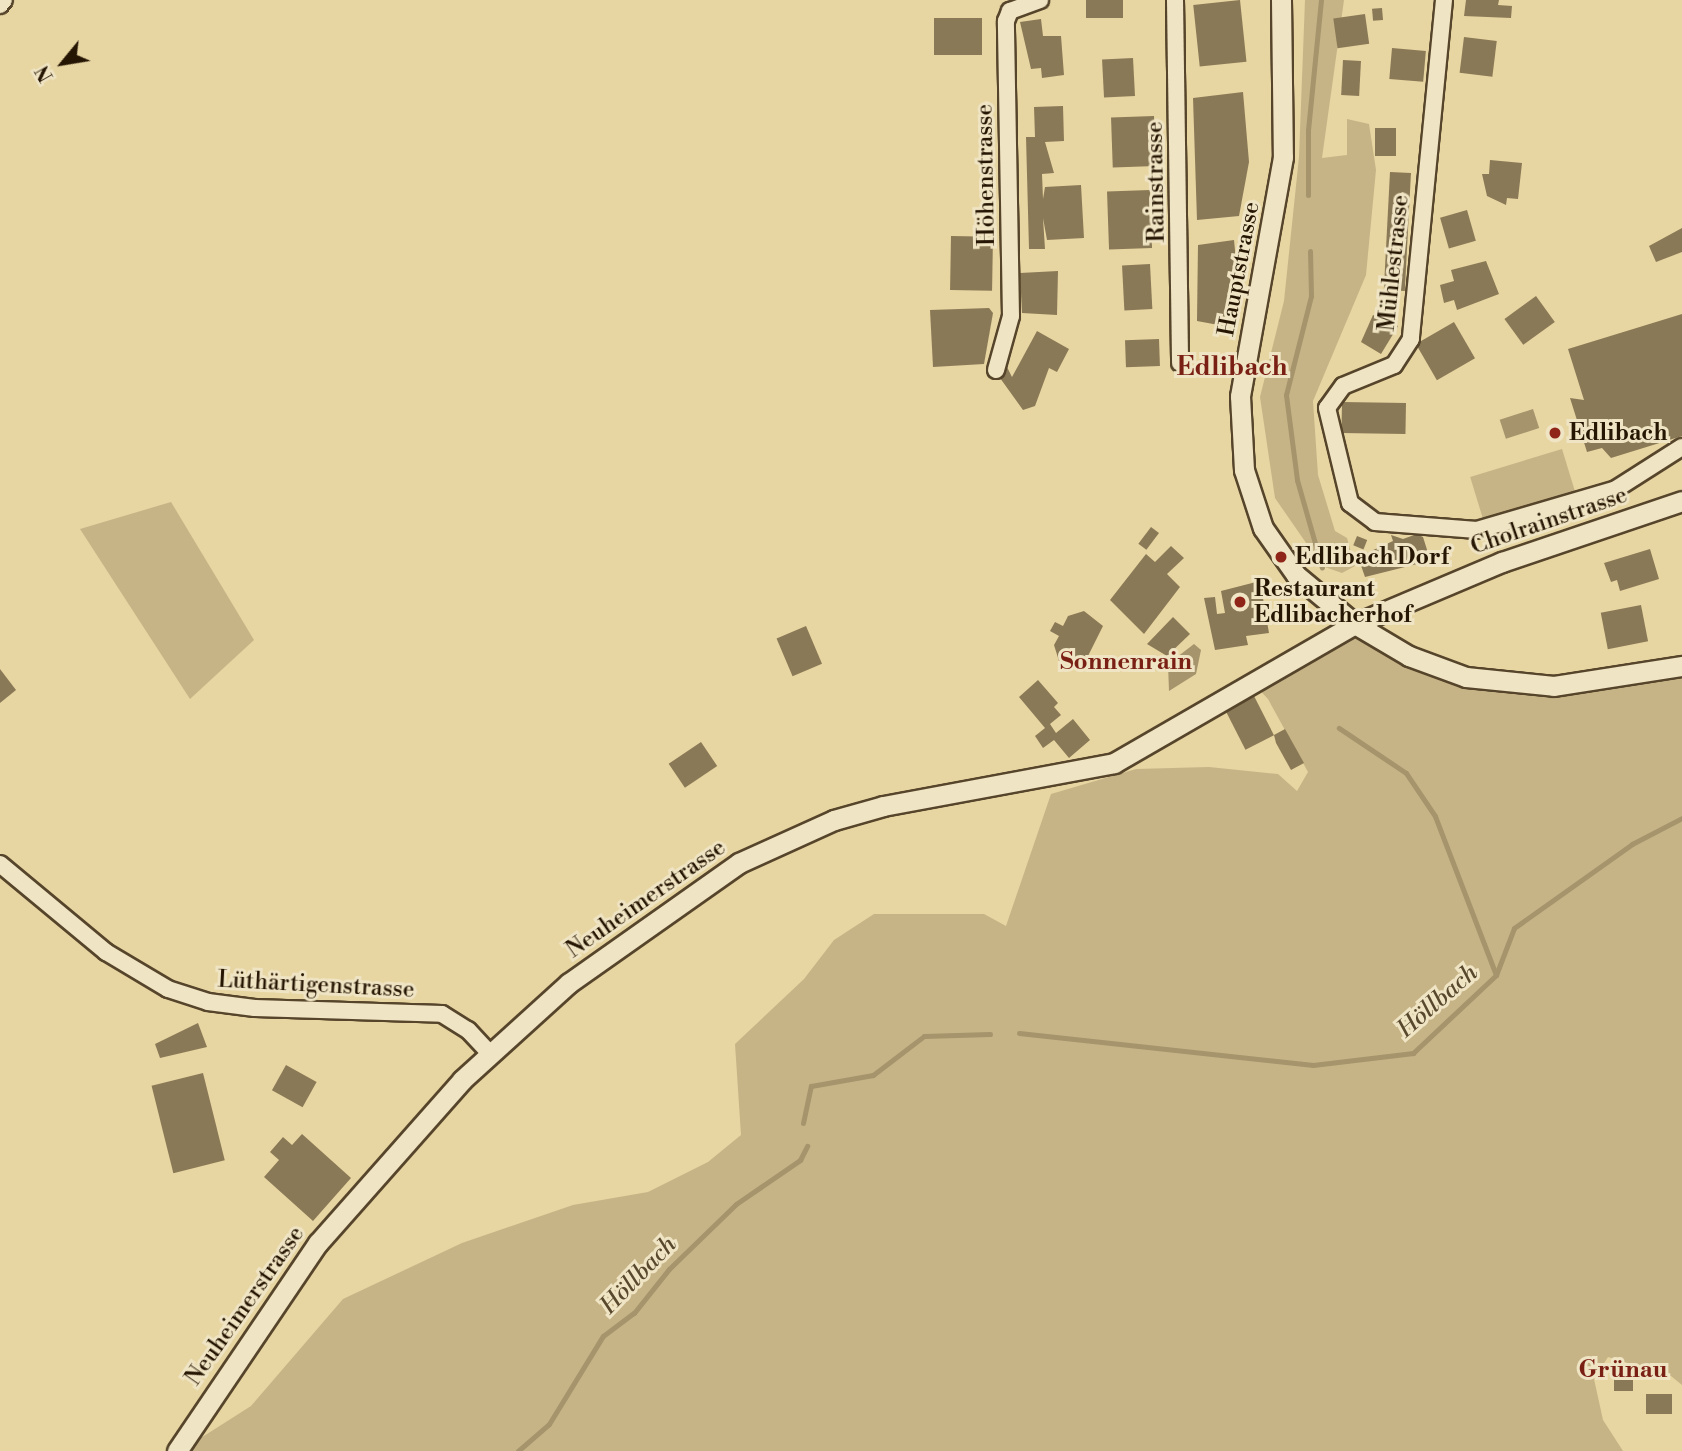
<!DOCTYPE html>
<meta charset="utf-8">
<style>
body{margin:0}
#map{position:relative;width:1682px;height:1451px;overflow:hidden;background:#e7d5a2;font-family:"Libre Bodoni",serif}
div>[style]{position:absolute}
.green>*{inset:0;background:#c6b487;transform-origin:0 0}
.water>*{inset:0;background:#a5946c;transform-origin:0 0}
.stream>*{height:5px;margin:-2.5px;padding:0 2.5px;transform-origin:2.5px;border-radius:2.5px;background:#a5946c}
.building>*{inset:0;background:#8a7956;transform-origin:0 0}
.roads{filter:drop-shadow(2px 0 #56452b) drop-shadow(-2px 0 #56452b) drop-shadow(0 2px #56452b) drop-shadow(0 -2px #56452b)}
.minor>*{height:16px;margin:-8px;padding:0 8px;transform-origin:8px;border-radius:8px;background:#efe4c3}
.tertiary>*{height:19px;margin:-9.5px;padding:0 9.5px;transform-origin:9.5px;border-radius:9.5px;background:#efe4c3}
.dots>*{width:19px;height:19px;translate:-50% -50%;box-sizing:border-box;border:4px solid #efe4c3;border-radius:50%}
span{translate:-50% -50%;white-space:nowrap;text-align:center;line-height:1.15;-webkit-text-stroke:6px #efe4c3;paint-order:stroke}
.street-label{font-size:23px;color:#251503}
.poi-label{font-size:23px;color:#251503;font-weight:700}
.left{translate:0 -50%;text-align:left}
.neighbourhood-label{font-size:24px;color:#7a1f14;font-weight:700}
.water-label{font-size:24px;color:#58482d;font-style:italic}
.quarter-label{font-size:26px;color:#7a1f14;font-weight:700}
.north{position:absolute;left:28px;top:28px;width:70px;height:70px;-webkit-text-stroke:5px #efe4c3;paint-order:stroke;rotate:240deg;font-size:19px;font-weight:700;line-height:28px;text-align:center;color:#251503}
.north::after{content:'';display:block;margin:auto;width:24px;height:32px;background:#251503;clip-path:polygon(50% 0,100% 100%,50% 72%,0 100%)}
</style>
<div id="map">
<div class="green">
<div style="clip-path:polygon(1305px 0,1344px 0,1322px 158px,1347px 155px,1347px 119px,1369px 124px,1376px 170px,1366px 275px,1313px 401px,1318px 475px,1335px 531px,1347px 538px,1355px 566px,1342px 573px,1322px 566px,1275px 498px,1260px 397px,1284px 301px,1299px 157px)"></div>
<div style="left:1562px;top:449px;width:45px;height:96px;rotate:73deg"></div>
<div style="clip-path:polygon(171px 502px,254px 640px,190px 699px,80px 529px)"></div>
<div style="clip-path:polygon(1355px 624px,1500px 684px,1682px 666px,1682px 1385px,1671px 1376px,1608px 1357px,1594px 1379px,1603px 1420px,1623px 1451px,189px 1451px,196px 1441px,251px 1406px,343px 1299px,462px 1243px,573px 1205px,648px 1192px,708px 1162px,741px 1135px,735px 1044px,804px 979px,834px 940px,874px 914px,984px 914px,1006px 926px,1051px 794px,1136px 769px,1209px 767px,1278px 774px,1297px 791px,1308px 772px,1268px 699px,1252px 682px)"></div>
</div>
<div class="water">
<div style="left:1533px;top:409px;width:20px;height:35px;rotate:72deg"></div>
<div style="clip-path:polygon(1194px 644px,1201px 650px,1196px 674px,1169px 691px,1168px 664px)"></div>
</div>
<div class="stream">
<div style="left:1308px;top:195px;width:65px;rotate:-90deg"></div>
<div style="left:1308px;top:130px;width:131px;rotate:-84.3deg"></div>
<div style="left:1310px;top:251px;width:45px;rotate:88.7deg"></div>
<div style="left:1311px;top:296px;width:102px;rotate:104.2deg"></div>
<div style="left:1286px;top:395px;width:86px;rotate:82.6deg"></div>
<div style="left:1297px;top:480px;width:91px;rotate:74.1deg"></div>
<div style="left:1496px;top:975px;width:50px;rotate:-69deg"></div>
<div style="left:1514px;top:928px;width:145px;rotate:-35.4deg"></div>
<div style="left:1632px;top:844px;width:56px;rotate:-27.5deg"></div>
<div style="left:1019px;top:1033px;width:296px;rotate:6.2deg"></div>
<div style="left:1313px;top:1065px;width:101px;rotate:-6.8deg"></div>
<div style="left:1413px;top:1053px;width:114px;rotate:-43.2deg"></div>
<div style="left:1496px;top:975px;width:170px;rotate:-111deg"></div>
<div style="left:1435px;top:816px;width:52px;rotate:-124deg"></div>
<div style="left:1406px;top:773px;width:81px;rotate:-146.1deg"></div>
<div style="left:803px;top:1123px;width:38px;rotate:-78deg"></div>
<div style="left:811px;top:1086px;width:63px;rotate:-10.1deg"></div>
<div style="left:873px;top:1075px;width:64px;rotate:-37.4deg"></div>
<div style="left:924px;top:1036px;width:66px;rotate:-1.7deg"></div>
<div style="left:518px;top:1451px;width:41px;rotate:-41.1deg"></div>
<div style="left:549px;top:1424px;width:103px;rotate:-58.5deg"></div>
<div style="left:603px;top:1336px;width:39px;rotate:-37deg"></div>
<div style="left:634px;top:1313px;width:56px;rotate:-51.5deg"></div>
<div style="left:669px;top:1269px;width:93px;rotate:-44.1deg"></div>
<div style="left:736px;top:1204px;width:78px;rotate:-34.5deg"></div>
<div style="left:800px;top:1160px;width:16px;rotate:-63deg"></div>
</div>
<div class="building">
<div style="left:1086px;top:0;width:37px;height:18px"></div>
<div style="left:1240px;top:0;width:62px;height:47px;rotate:84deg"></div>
<div style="clip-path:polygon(1466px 0,1499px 0,1498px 5px,1512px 6px,1511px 18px,1464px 16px)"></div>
<div style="left:1382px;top:8px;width:12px;height:10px;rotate:85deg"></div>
<div style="left:1365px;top:14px;width:30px;height:32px;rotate:82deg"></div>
<div style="left:982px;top:18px;width:37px;height:48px;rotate:90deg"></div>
<div style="clip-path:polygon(1041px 19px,1043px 36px,1061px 36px,1064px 75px,1042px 78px,1041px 68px,1031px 69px,1020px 22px)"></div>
<div style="left:1464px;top:37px;width:33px;height:36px;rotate:7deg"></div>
<div style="left:1392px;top:48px;width:34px;height:31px;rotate:5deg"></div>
<div style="left:1133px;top:58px;width:38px;height:31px;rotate:87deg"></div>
<div style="left:1343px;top:60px;width:18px;height:35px;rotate:3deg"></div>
<div style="clip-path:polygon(1243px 92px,1249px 162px,1239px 216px,1197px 220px,1193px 98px)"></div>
<div style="clip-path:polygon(1063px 106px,1064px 141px,1045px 142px,1054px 173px,1042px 174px,1043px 199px,1045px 187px,1081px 185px,1084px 238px,1047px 240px,1043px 218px,1045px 249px,1029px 249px,1026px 137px,1035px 137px,1034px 107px)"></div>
<div style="left:1154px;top:116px;width:50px;height:43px;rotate:88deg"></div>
<div style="left:1375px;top:128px;width:21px;height:28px"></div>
<div style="clip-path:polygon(1490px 160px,1522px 163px,1518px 199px,1507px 198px,1506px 205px,1487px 196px,1482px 174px,1489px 174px)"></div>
<div style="left:1390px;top:172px;width:21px;height:118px;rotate:3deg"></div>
<div style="left:1150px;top:190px;width:58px;height:43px;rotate:88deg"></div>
<div style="left:1467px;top:210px;width:32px;height:28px;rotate:74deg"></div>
<div style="clip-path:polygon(1682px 228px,1682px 252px,1656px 262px,1649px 246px)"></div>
<div style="left:951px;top:236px;width:42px;height:54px;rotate:1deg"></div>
<div style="clip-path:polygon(1234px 240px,1237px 272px,1224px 326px,1197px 321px,1198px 245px)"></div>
<div style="clip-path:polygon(1486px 261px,1499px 294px,1457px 310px,1454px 300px,1444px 303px,1440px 285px,1454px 281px,1451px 270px)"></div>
<div style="left:1150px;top:264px;width:45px;height:28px;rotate:87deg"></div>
<div style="clip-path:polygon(1058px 271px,1057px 315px,1022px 313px,1020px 273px)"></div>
<div style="left:1536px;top:296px;width:32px;height:39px;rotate:54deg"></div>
<div style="clip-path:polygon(989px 308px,993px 313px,984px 364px,933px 367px,930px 310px)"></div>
<div style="clip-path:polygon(1682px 314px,1682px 436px,1611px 458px,1602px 448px,1587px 452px,1570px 398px,1584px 400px,1568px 349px)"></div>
<div style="clip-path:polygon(1373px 315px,1398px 326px,1381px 354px,1361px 342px)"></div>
<div style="left:1454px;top:322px;width:42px;height:44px;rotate:60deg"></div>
<div style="clip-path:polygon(1037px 331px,1069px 349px,1057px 372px,1049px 368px,1035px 406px,1023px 410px,1000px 378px,1007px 367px,1012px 377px)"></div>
<div style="left:1159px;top:339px;width:27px;height:34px;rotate:88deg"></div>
<div style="left:1342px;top:402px;width:64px;height:31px;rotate:1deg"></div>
<div style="left:1151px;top:527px;width:10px;height:21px;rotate:37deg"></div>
<div style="clip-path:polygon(1417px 534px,1423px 537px,1429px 556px,1425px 562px,1365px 577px,1358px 557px,1393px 541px,1391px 535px,1403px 539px)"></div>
<div style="left:1357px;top:536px;width:11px;height:10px;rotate:22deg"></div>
<div style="clip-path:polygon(1171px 546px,1184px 558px,1167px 574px,1180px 587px,1144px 634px,1110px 600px,1146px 554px,1155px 562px)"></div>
<div style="clip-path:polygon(1650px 549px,1659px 579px,1620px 591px,1617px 580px,1611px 582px,1604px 563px)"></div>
<div style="clip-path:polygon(1260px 581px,1269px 633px,1246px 636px,1248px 645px,1215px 650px,1204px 598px,1215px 597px,1217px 614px,1225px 613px,1221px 591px)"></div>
<div style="left:1641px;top:605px;width:37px;height:41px;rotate:79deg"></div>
<div style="clip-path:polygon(1084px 611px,1103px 626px,1082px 668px,1059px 661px,1054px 645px,1059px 636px,1050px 631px,1055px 622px,1063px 626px,1068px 616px)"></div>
<div style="clip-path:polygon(1173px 617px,1190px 634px,1167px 656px,1147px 644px)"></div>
<div style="left:806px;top:626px;width:41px;height:32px;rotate:67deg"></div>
<div style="clip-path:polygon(0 669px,16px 690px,0 703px)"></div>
<div style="clip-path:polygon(1038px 680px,1058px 703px,1054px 707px,1061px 715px,1050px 724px,1056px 733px,1073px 719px,1090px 740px,1069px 758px,1054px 740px,1043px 748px,1035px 736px,1045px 728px,1019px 697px)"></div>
<div style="left:1254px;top:696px;width:44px;height:32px;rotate:63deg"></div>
<div style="clip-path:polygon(1285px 729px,1304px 763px,1291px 770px,1276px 743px,1274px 735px)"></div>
<div style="left:701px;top:742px;width:29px;height:39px;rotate:56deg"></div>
<div style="clip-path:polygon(198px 1023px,207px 1047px,160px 1058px,155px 1044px)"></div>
<div style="left:286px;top:1065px;width:35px;height:29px;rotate:29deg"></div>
<div style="left:203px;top:1073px;width:90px;height:53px;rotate:76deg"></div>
<div style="clip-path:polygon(302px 1134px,351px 1178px,313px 1221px,264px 1177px,279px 1160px,270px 1152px,283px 1137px,292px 1145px)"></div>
<div style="left:1633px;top:1378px;width:13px;height:19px;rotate:90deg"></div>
<div style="left:1646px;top:1394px;width:26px;height:20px"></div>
</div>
<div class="roads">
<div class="minor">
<div style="left:1175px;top:0;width:363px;rotate:89.2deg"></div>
<div style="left:1444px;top:0;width:341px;rotate:95.6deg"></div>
<div style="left:1411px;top:339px;width:31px;rotate:123deg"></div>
<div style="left:1394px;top:365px;width:55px;rotate:157.6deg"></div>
<div style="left:1343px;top:386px;width:27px;rotate:126deg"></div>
<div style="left:1327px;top:408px;width:98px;rotate:76.4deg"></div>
<div style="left:1350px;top:503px;width:31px;rotate:37deg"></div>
<div style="left:1375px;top:522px;width:102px;rotate:4.5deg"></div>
<div style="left:1477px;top:530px;width:145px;rotate:-16.4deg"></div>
<div style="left:1616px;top:489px;width:78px;rotate:-32.5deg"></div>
<div style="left:0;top:5px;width:6px;rotate:-51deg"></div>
<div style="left:996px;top:370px;width:56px;rotate:-74.5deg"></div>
<div style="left:1011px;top:316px;width:295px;rotate:-91deg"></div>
<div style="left:1006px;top:21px;width:11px;rotate:-68deg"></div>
<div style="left:1010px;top:11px;width:32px;rotate:-20deg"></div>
<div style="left:0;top:864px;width:138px;rotate:39.7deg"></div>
<div style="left:106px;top:952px;width:72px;rotate:30.8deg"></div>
<div style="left:168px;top:989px;width:42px;rotate:18deg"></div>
<div style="left:208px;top:1002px;width:47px;rotate:7.3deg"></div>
<div style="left:255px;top:1008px;width:187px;rotate:1.8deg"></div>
<div style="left:442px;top:1014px;width:31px;rotate:32deg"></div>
<div style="left:468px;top:1030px;width:33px;rotate:47deg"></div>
</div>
<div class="tertiary">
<div style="left:1281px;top:0;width:157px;rotate:89.3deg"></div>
<div style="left:1283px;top:157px;width:243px;rotate:100.2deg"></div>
<div style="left:1240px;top:396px;width:74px;rotate:86.9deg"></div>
<div style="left:1244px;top:470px;width:61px;rotate:71.9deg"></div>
<div style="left:1263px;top:528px;width:57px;rotate:54.9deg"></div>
<div style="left:1296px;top:575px;width:77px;rotate:39.7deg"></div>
<div style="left:1355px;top:624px;width:63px;rotate:30.7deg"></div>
<div style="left:1409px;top:656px;width:61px;rotate:20.2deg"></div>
<div style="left:1466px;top:677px;width:88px;rotate:5.8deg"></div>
<div style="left:1554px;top:686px;width:130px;rotate:-8.9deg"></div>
<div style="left:177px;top:1451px;width:251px;rotate:-55.9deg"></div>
<div style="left:318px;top:1243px;width:217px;rotate:-48.5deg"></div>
<div style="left:462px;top:1080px;width:144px;rotate:-42.2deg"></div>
<div style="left:569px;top:983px;width:208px;rotate:-35.2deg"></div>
<div style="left:739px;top:863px;width:104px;rotate:-24.4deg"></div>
<div style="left:834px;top:820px;width:51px;rotate:-15.9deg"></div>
<div style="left:883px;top:806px;width:235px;rotate:-10.5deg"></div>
<div style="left:1114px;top:763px;width:278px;rotate:-30deg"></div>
<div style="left:1355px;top:624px;width:160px;rotate:-22.9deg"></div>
<div style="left:1502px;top:562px;width:190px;rotate:-18.7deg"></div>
</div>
</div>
<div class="dots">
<div style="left:1555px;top:433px;background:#8f2418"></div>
<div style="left:1281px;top:557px;background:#8f2418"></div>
<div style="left:1240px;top:602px;background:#8f2418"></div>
</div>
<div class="street-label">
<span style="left:986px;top:175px;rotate:-91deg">Höhenstrasse</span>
<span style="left:1156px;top:182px;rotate:-91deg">Rainstrasse</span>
<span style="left:1394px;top:263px;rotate:-84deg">Mühlestrasse</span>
<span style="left:1239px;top:269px;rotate:-79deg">Hauptstrasse</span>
<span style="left:1549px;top:521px;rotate:-19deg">Cholrainstrasse</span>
<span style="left:646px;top:899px;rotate:-35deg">Neuheimerstrasse</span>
<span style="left:316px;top:985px;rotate:3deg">Lüthärtigenstrasse</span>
<span style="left:245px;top:1306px;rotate:-55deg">Neuheimerstrasse</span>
</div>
<div class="poi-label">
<span class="left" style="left:1569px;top:433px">Edlibach</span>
<span class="left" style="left:1295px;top:557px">Edlibach Dorf</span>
<span class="left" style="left:1254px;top:602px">Restaurant<br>Edlibacherhof</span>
</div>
<div class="neighbourhood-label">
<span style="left:1126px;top:663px">Sonnenrain</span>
<span style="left:1623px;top:1371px">Grünau</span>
</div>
<div class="water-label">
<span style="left:1438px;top:1002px;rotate:-41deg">Höllbach</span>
<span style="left:639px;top:1276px;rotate:-46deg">Höllbach</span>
</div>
<div class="quarter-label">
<span style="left:1232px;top:368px">Edlibach</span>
</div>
<div class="north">N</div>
</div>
